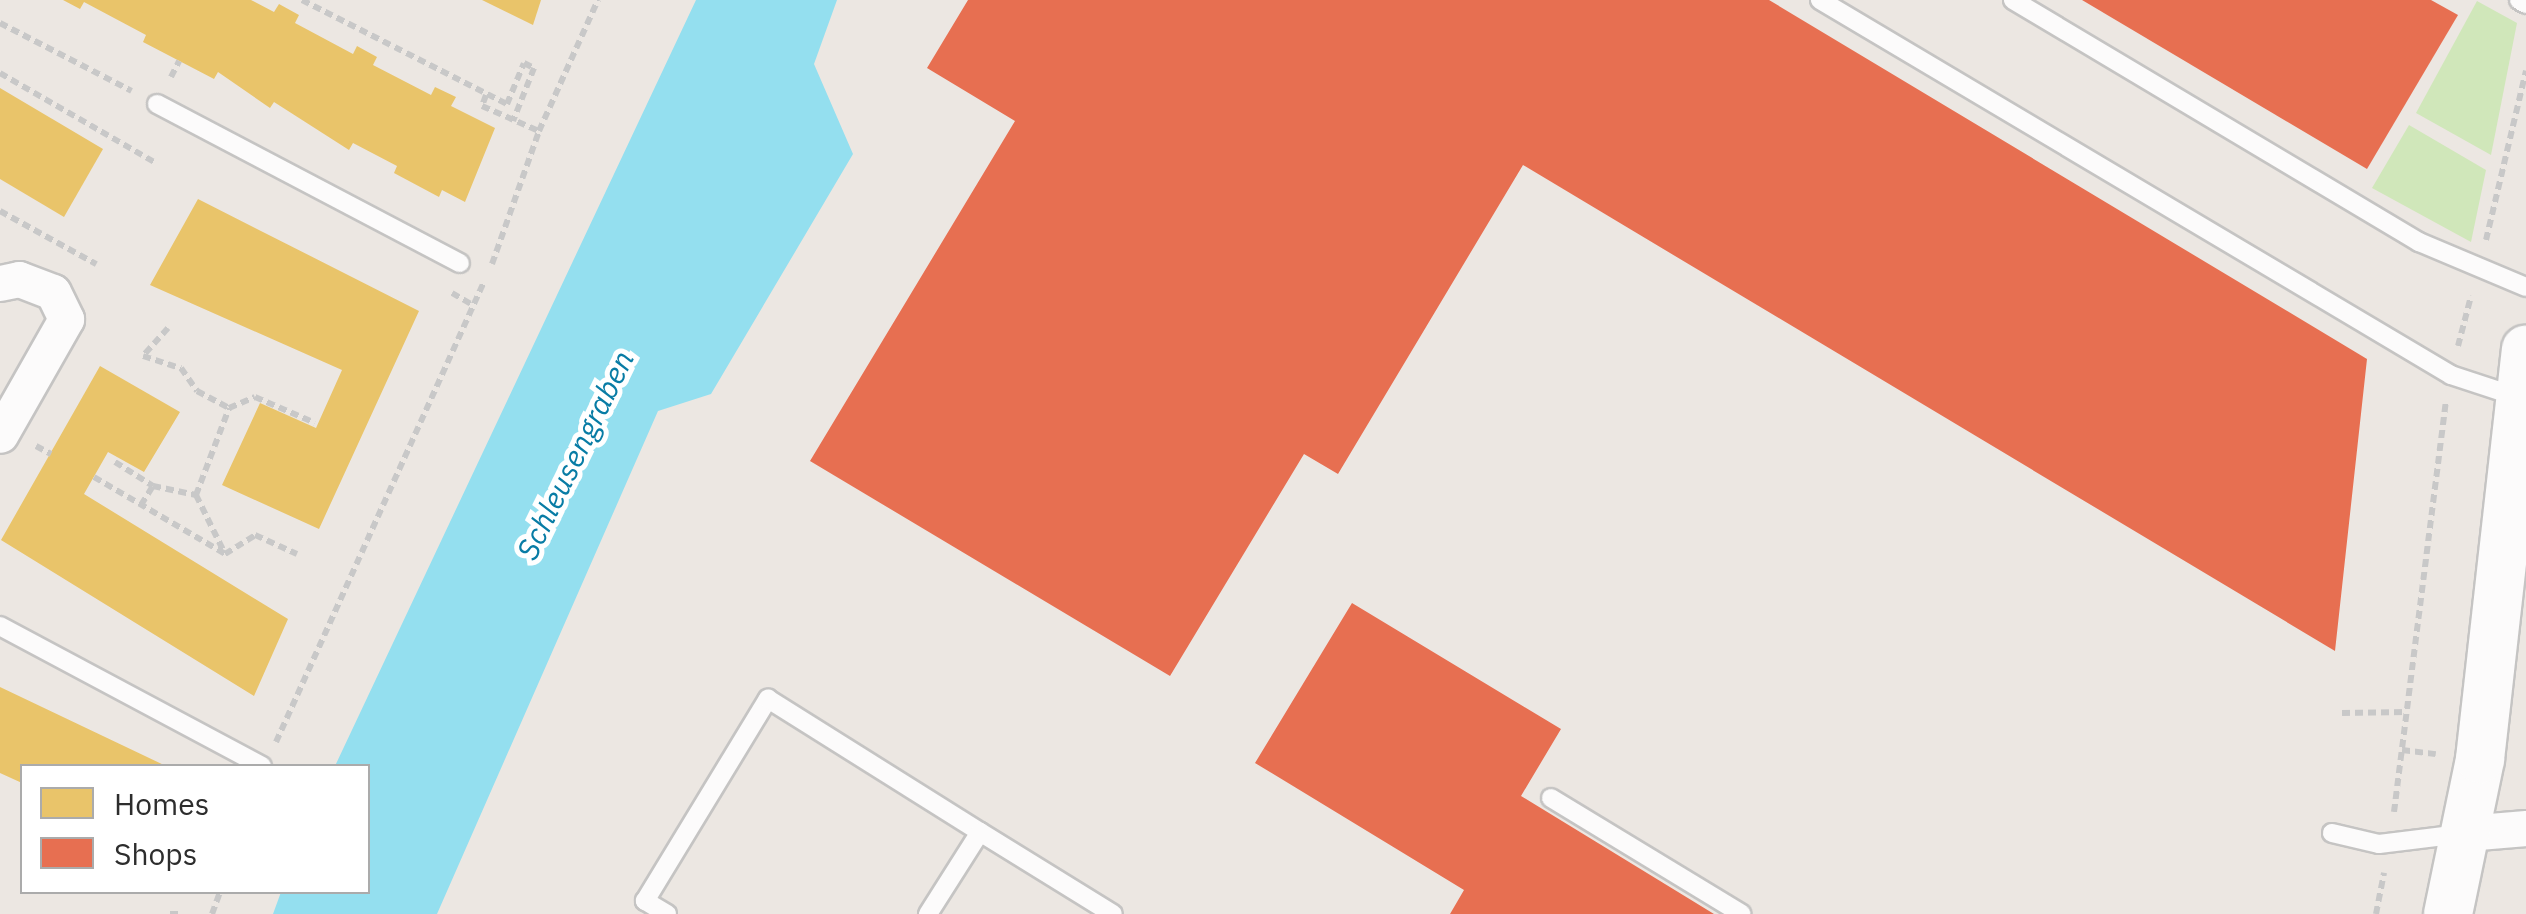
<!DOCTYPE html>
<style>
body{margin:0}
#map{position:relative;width:2526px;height:914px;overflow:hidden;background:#ece7e2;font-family:"IBM Plex Sans",sans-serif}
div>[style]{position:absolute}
.green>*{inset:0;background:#d0e7ba}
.water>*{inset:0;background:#94dfef}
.homes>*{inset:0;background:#e9c46a}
.shops>*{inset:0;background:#e76f51}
.path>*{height:6px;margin-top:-3px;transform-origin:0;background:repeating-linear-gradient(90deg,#c8c8c8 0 8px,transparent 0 13px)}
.roads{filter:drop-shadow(2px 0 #c5c4c3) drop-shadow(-2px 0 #c5c4c3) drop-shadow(0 2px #c5c4c3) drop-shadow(0 -2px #c5c4c3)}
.lane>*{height:18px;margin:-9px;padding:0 9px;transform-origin:9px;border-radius:9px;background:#fcfbfb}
.street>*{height:35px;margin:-17.5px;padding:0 17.5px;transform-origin:17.5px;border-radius:17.5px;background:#fcfbfb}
.secondary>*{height:48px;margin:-24px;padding:0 24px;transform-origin:24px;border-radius:24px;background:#fcfbfb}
span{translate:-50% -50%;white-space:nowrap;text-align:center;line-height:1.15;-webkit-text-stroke:10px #fff;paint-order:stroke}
.water-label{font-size:30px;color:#087ca5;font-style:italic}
.legend{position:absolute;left:20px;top:764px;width:350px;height:130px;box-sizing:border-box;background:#fff;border:2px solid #ababab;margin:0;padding:12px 18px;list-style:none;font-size:30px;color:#2d2d2d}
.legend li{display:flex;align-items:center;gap:20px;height:50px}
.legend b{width:50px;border:2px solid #ababab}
</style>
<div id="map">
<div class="green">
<div style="clip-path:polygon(2477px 1px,2517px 23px,2491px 155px,2416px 113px)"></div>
<div style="clip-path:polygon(2409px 125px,2486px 170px,2471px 242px,2372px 188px)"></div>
</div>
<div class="water">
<div style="clip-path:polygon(696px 0,837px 0,814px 64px,853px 154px,711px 394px,658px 411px,437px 914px,273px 914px,281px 892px,368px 892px,368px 766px,335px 766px)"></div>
</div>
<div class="homes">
<div style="clip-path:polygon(63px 0,251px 0,274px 12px,279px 4px,299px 15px,295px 23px,353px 54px,357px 46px,377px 57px,373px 65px,431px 95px,435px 87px,456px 97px,451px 106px,495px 128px,465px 202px,442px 190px,439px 197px,394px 173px,397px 166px,353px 143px,349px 150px,274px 102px,270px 108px,218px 72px,214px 79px,143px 42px,146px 35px,84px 2px,80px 9px)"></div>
<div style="clip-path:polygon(482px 0,541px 0,533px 25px)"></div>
<div style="clip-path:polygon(0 88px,103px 149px,64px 217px,0 179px)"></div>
<div style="clip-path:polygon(198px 199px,419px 311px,319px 529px,222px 485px,260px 403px,316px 428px,342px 370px,150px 285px)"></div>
<div style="clip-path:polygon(100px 366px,180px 412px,144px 472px,108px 452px,84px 494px,288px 619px,254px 696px,1px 540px)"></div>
<div style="clip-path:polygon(0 687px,166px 766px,22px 766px,22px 783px,0 773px)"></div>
</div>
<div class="shops">
<div style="clip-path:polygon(968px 0,1769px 0,2367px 359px,2335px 651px,1523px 165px,1338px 474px,1304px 454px,1170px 676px,810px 461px,1015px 121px,927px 68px)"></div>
<div style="clip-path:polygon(2082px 0,2431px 0,2458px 15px,2367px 169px)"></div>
<div style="clip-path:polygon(1352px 603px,1561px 729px,1521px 796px,1714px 914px,1450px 914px,1464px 890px,1255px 763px)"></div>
</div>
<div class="path">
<div style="left:302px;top:0;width:230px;rotate:26.9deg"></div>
<div style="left:507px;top:104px;width:44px;rotate:-67.5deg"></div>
<div style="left:524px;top:63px;width:11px;rotate:27deg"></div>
<div style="left:534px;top:68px;width:57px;rotate:111.6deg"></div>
<div style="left:0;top:23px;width:148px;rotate:27.3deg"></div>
<div style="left:0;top:73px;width:180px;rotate:30deg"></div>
<div style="left:171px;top:77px;width:18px;rotate:-63deg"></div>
<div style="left:486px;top:95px;width:12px;rotate:110deg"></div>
<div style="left:482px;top:106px;width:62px;rotate:23.7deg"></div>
<div style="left:0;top:211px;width:110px;rotate:28.9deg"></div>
<div style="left:2486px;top:240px;width:174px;rotate:-76.7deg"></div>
<div style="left:492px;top:264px;width:141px;rotate:-70.5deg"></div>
<div style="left:539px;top:131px;width:144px;rotate:-65.8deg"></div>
<div style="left:452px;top:293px;width:24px;rotate:30deg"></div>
<div style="left:168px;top:328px;width:38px;rotate:132deg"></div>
<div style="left:143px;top:356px;width:40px;rotate:18deg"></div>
<div style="left:181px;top:368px;width:28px;rotate:55deg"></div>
<div style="left:197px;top:391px;width:36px;rotate:28deg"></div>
<div style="left:2458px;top:346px;width:52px;rotate:-75.4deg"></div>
<div style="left:36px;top:446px;width:17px;rotate:28deg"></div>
<div style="left:115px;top:462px;width:45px;rotate:32.3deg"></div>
<div style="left:94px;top:477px;width:152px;rotate:30.4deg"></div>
<div style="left:225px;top:554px;width:36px;rotate:-32deg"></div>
<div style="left:255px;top:535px;width:46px;rotate:24.3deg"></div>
<div style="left:196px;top:495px;width:64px;rotate:63.8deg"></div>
<div style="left:141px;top:505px;width:22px;rotate:-58deg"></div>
<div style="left:153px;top:486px;width:44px;rotate:11.8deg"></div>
<div style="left:196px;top:495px;width:93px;rotate:-69.2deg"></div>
<div style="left:229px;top:408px;width:28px;rotate:-23deg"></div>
<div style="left:255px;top:397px;width:65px;rotate:23.4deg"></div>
<div style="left:2342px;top:713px;width:65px;rotate:-0.9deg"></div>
<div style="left:276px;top:742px;width:503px;rotate:-65.68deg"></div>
<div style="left:2402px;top:750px;width:34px;rotate:7deg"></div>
<div style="left:2394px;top:812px;width:413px;rotate:-82.8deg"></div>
<div style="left:170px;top:914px;width:11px"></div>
<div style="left:212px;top:914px;width:23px;rotate:-70deg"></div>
<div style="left:2376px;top:914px;width:42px;rotate:-79deg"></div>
</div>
<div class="roads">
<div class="lane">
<div style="left:1820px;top:0;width:734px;rotate:30.72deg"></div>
<div style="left:2451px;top:375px;width:71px;rotate:18.2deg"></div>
<div style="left:2013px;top:0;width:473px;rotate:30.8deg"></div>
<div style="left:2419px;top:242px;width:116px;rotate:22.8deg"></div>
<div style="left:2519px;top:0;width:8px;rotate:30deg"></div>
<div style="left:157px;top:104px;width:342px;rotate:27.7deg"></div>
<div style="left:0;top:626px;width:297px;rotate:28.1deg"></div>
<div style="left:1551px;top:798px;width:223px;rotate:31.3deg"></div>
<div style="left:2332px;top:833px;width:48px;rotate:13.2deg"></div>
<div style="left:2379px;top:844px;width:82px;rotate:-7deg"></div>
<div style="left:667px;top:914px;width:26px;rotate:-149deg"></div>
<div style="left:645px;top:901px;width:237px;rotate:-58.7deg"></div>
<div style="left:768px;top:699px;width:250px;rotate:32.1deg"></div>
<div style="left:928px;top:914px;width:97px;rotate:-57.6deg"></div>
<div style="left:980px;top:832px;width:156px;rotate:31.7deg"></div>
</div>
<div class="street">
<div style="left:0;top:283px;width:19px;rotate:-12deg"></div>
<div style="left:19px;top:279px;width:36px;rotate:21deg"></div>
<div style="left:53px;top:292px;width:30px;rotate:64deg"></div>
<div style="left:66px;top:319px;width:133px;rotate:119.6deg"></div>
<div style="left:2466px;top:833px;width:60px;rotate:-4.8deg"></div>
</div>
<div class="secondary">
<div style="left:2448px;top:914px;width:158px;rotate:-78.3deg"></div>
<div style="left:2480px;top:759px;width:412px;rotate:-83.6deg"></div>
</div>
</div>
<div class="water-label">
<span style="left:575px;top:455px;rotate:-64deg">Schleusengraben</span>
</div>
<ul class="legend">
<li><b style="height:28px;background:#e9c46a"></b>Homes</li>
<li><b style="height:28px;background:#e76f51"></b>Shops</li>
</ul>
</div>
